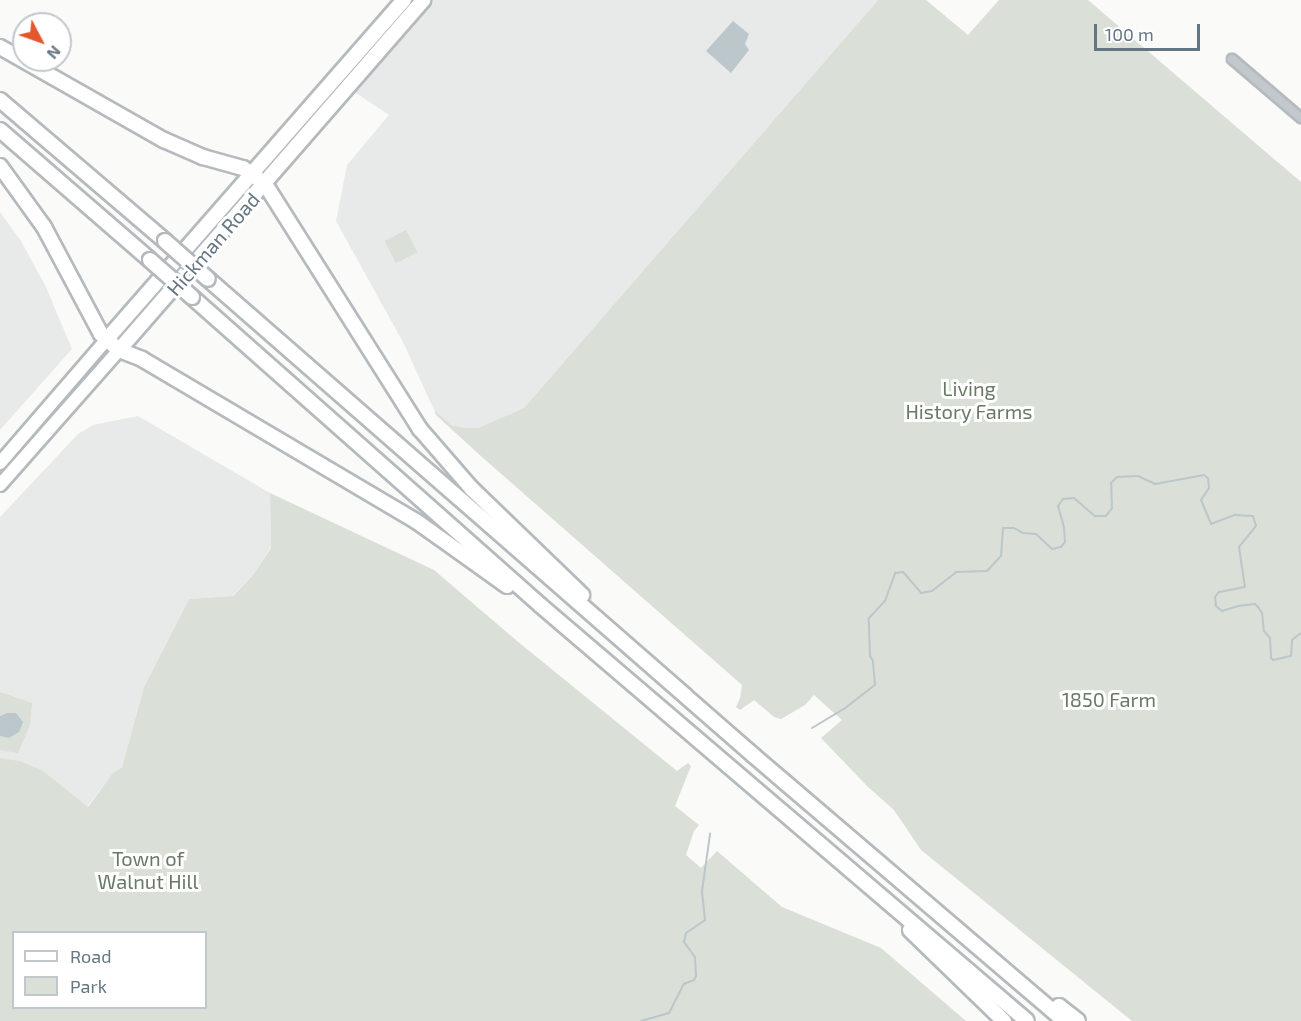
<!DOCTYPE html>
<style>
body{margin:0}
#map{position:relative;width:1301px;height:1021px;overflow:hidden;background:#fafaf8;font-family:"Exo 2",sans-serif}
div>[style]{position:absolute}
.built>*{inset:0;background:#e8e9e9}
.green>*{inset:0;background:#dadfd7;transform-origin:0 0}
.water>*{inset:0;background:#bbc7cb}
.stream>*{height:2px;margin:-1px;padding:0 1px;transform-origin:1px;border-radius:1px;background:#bbc7cb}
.roads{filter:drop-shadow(2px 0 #b5babe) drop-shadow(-2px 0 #b5babe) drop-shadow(0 2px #b5babe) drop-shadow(0 -2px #b5babe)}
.street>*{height:8px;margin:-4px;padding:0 4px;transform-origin:4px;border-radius:4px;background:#c3c8cc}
.primary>*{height:12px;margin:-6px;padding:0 6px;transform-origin:6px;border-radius:6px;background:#fff}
.highway>*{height:14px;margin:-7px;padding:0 7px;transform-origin:7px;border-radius:7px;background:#fff}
.bridges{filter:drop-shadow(2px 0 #b4b9bd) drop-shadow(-2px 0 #b4b9bd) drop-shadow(0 2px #b4b9bd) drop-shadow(0 -2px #b4b9bd)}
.highway-bridge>*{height:14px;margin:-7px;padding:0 7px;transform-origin:7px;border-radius:7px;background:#fff}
span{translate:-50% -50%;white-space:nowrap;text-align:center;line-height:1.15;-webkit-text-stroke:6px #fff;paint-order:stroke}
.street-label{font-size:20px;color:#657683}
.park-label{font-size:20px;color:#687a64}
.legend{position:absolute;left:12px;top:931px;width:195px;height:78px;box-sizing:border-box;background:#fff;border:2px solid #c1c8cd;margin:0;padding:8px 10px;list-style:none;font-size:18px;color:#657683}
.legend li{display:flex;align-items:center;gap:12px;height:30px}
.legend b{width:30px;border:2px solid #c1c8cd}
.north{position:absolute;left:12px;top:12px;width:60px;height:60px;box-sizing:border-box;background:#fff;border:2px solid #c1c8cd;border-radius:50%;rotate:131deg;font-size:16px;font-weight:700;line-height:24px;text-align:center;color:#657683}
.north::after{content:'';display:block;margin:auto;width:21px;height:27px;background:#e4572e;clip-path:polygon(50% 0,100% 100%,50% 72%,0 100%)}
.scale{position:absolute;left:1094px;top:24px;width:106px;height:27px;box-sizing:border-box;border:3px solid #657683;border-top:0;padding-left:8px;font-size:18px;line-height:21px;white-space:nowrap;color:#657683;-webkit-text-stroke:4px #fff;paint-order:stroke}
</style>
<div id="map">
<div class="built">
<div style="clip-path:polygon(423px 0,878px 0,524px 408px,478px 428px,466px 428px,451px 425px,434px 410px,404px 344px,336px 221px,347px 165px,389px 115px,347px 87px)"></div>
<div style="clip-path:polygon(0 212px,21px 241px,46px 287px,72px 349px,0 430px)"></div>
<div style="clip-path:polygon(138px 416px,270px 493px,271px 547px,253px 575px,232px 596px,189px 599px,144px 687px,122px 767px,112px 774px,87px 807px,42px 770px,0 758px,0 517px,78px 434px,93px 425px)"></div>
</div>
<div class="green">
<div style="clip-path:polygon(878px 0,926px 0,968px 35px,999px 0,1088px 0,1301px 182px,1301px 1021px,1132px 1021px,921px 850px,894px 810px,868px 787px,821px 738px,842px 720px,814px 695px,805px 705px,781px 719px,774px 717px,754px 700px,740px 710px,736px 707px,740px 698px,742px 685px,482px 457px,436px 415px,434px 410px,451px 425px,466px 428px,478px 428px,524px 408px)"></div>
<div style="left:406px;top:230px;width:25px;height:24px;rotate:63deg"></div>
<div style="clip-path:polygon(evenodd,270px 493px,434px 570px,517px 641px,677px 771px,688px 763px,691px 766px,675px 806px,699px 825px,694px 831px,686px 855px,701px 868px,717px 851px,782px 907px,881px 948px,966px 1021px,0 1021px,0 758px,19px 761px,42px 770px,88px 807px,112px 774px,122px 767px,144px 687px,189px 599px,233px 596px,253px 575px,271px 548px,270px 493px,14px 932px,206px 932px,206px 1008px,14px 1008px,14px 932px)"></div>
<div style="clip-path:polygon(0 692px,32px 703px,30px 725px,18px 753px,0 750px,0 736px,8px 738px,19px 732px,7px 713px,0 716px)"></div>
</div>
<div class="water">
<div style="clip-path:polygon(733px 21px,749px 34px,745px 44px,749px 50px,731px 73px,706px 51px)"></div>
<div style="clip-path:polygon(7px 713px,16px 713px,23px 722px,19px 732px,9px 738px,0 736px,0 716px)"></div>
</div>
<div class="stream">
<div style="left:812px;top:728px;width:37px;rotate:-31deg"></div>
<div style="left:844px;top:709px;width:39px;rotate:-38deg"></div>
<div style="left:875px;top:685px;width:24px;rotate:-95deg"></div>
<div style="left:873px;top:661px;width:6px;rotate:-121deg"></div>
<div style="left:870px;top:656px;width:38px;rotate:-92deg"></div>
<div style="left:869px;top:618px;width:23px;rotate:-47deg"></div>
<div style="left:885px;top:601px;width:30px;rotate:-70deg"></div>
<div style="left:895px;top:573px;width:8px;rotate:-7deg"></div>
<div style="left:903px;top:572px;width:28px;rotate:49deg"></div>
<div style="left:921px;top:593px;width:11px;rotate:-10deg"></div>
<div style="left:932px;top:591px;width:31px;rotate:-38deg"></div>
<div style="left:956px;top:572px;width:31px;rotate:-2deg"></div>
<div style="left:987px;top:571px;width:21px;rotate:-47deg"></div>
<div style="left:1001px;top:556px;width:28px;rotate:-86deg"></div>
<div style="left:1003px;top:528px;width:11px"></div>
<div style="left:1014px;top:528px;width:10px;rotate:29deg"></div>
<div style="left:1023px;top:533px;width:13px;rotate:4deg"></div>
<div style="left:1036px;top:534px;width:22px;rotate:43deg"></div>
<div style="left:1052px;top:549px;width:9px;rotate:-13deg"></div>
<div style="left:1061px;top:547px;width:6px;rotate:-51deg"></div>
<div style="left:1065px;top:542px;width:15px;rotate:-94deg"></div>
<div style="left:1064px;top:527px;width:22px;rotate:-106deg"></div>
<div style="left:1058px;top:506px;width:9px;rotate:-54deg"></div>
<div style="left:1063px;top:499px;width:11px;rotate:-5deg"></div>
<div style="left:1074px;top:498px;width:28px;rotate:41deg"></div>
<div style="left:1095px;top:516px;width:11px"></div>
<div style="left:1106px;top:516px;width:10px;rotate:-53deg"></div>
<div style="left:1112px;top:508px;width:25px;rotate:-92deg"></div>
<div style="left:1111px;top:483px;width:8px;rotate:-45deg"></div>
<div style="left:1117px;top:477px;width:21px;rotate:-3deg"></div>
<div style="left:1138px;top:476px;width:19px;rotate:25deg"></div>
<div style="left:1155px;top:484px;width:50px;rotate:-10.4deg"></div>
<div style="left:1204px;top:475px;width:5px;rotate:37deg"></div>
<div style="left:1208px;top:478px;width:10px;rotate:84deg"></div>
<div style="left:1209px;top:488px;width:14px;rotate:124deg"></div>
<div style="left:1201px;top:500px;width:26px;rotate:67deg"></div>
<div style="left:1211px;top:524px;width:26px;rotate:-21deg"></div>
<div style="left:1235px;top:515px;width:18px;rotate:3deg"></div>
<div style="left:1253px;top:516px;width:10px;rotate:73deg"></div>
<div style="left:1256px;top:526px;width:27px;rotate:129deg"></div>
<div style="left:1239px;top:547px;width:40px;rotate:81.5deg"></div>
<div style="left:1245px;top:587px;width:26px;rotate:169deg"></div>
<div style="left:1219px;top:592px;width:6px;rotate:129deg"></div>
<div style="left:1215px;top:597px;width:9px;rotate:84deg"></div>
<div style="left:1216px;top:606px;width:8px;rotate:40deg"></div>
<div style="left:1222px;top:611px;width:17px;rotate:-17deg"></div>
<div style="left:1238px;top:606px;width:17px;rotate:-7deg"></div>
<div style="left:1255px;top:604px;width:6px;rotate:45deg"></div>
<div style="left:1259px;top:608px;width:6px;rotate:59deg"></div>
<div style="left:1262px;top:613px;width:18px;rotate:84deg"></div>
<div style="left:1264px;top:631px;width:9px;rotate:49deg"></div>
<div style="left:1270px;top:638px;width:20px;rotate:87deg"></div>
<div style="left:1271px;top:658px;width:3px;rotate:45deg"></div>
<div style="left:1273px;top:660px;width:18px;rotate:-13deg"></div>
<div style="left:1291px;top:656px;width:16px;rotate:-86deg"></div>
<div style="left:1292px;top:640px;width:11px;rotate:-38deg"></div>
<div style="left:641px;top:1021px;width:29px;rotate:-16deg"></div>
<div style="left:669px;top:1013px;width:33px;rotate:-63deg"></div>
<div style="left:684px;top:984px;width:11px;rotate:-22deg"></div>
<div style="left:694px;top:980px;width:4px;rotate:-63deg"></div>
<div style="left:696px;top:976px;width:19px;rotate:-93deg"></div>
<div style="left:695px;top:957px;width:19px;rotate:-126deg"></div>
<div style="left:684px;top:942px;width:9px;rotate:-77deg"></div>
<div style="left:686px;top:933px;width:23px;rotate:-34deg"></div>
<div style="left:705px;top:920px;width:29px;rotate:-96deg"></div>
<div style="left:702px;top:891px;width:58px;rotate:-82deg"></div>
</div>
<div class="roads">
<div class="street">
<div style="left:1232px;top:59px;width:91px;rotate:40.5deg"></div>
</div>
<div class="primary">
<div style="left:0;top:463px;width:164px;rotate:-49.2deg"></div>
<div style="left:0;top:485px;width:180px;rotate:-48.6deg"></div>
</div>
<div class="highway">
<div style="left:0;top:47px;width:189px;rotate:29.6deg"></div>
<div style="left:164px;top:140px;width:43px;rotate:23.6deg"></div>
<div style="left:203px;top:157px;width:41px;rotate:15.4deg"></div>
<div style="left:243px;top:168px;width:27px;rotate:36deg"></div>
<div style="left:265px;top:184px;width:290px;rotate:57.7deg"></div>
<div style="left:420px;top:429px;width:79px;rotate:49.1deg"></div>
<div style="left:472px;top:489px;width:153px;rotate:43.9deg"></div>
<div style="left:0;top:100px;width:217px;rotate:40.5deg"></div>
<div style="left:0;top:130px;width:198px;rotate:40.9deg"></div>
<div style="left:0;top:166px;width:75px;rotate:54.2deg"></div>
<div style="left:44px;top:227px;width:121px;rotate:62deg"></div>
<div style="left:101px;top:334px;width:24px;rotate:42deg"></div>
<div style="left:119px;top:350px;width:25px;rotate:21deg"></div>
<div style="left:142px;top:359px;width:318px;rotate:30.6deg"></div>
<div style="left:416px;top:521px;width:112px;rotate:35.5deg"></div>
<div style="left:208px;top:279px;width:724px;rotate:41.13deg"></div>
<div style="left:753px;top:755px;width:409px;rotate:40.5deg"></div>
<div style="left:192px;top:297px;width:465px;rotate:41.5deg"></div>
<div style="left:540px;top:605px;width:640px;rotate:40.5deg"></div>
<div style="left:107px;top:339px;width:451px;rotate:-48.8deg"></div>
<div style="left:119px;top:350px;width:464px;rotate:-49deg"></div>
<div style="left:910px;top:930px;width:131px;rotate:44.1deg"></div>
<div style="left:1059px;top:1006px;width:24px;rotate:38deg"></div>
</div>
</div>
<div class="bridges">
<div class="highway-bridge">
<div style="left:165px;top:241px;width:57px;rotate:41.5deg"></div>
<div style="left:150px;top:260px;width:56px;rotate:41.4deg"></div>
</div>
</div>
<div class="street-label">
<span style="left:213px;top:244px;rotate:-49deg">Hickman Road</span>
</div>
<div class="park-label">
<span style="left:969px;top:400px">Living<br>History Farms</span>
<span style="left:1109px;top:699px">1850 Farm</span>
<span style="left:148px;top:870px">Town of<br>Walnut Hill</span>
</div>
<ul class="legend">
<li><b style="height:8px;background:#fff"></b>Road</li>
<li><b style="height:16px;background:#dadfd7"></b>Park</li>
</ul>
<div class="north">N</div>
<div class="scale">100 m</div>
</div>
